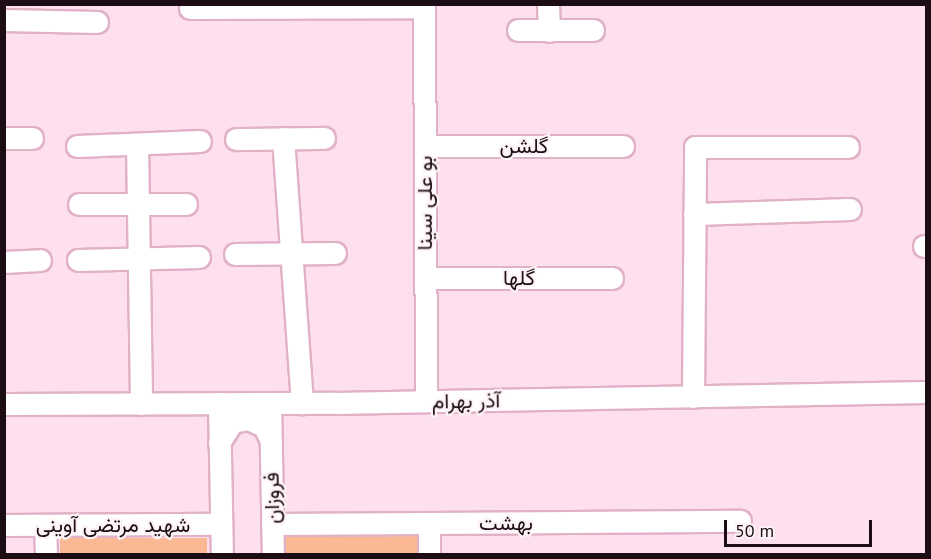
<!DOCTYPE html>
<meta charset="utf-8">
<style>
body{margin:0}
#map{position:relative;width:931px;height:559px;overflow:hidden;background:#fddfed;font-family:"PT Sans",Vazirmatn,sans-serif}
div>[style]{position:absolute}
.green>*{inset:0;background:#fbb895;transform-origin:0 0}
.roads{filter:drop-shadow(2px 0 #e1b1c7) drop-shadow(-2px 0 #e1b1c7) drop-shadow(0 2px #e1b1c7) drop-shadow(0 -2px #e1b1c7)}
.minor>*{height:21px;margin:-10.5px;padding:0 10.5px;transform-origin:10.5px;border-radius:10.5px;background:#fff}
span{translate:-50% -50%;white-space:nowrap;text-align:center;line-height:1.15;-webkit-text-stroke:4.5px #fdf3f7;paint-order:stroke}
.street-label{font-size:21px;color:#1c0c14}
.frame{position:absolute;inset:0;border:6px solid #1c0c14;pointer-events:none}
.scale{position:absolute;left:724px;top:520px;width:148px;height:27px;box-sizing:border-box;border:3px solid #1c0c14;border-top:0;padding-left:8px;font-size:18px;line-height:21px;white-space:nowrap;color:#1c0c14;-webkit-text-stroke:4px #fdf3f7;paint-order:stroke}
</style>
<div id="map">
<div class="green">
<div style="left:284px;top:536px;width:137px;height:18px"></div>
<div style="left:207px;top:538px;width:16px;height:147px;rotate:90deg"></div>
</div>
<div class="roads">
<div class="minor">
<div style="left:424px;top:4px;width:397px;rotate:89.7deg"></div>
<div style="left:548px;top:4px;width:27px;rotate:88deg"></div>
<div style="left:190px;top:8px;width:234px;rotate:-0.2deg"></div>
<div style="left:4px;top:20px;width:93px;rotate:1.2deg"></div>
<div style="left:518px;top:30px;width:75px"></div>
<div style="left:4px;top:138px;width:28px"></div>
<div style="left:283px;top:138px;width:266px;rotate:85.9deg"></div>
<div style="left:236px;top:139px;width:88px;rotate:-0.7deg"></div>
<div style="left:137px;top:144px;width:260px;rotate:89.1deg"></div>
<div style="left:77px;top:146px;width:123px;rotate:-2.3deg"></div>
<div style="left:425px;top:146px;width:198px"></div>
<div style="left:79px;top:204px;width:107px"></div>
<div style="left:694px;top:214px;width:156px;rotate:-1.8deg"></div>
<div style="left:924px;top:246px;width:2px"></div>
<div style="left:235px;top:254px;width:100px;rotate:-0.6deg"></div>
<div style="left:78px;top:260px;width:121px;rotate:-1.4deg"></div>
<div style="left:4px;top:262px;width:36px;rotate:-3deg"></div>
<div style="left:426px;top:278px;width:186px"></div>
<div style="left:693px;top:397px;width:250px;rotate:-89.5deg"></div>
<div style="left:695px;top:147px;width:153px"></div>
<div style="left:219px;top:403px;width:151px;rotate:88.9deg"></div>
<div style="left:270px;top:403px;width:151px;rotate:88.9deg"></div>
<div style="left:4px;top:404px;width:331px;rotate:-0.2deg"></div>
<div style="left:335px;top:403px;width:591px;rotate:-1.07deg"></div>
<div style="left:219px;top:443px;width:25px;rotate:-58deg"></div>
<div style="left:232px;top:422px;width:16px;rotate:-11deg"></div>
<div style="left:248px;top:419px;width:17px;rotate:24deg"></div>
<div style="left:264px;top:426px;width:17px;rotate:65deg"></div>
<div style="left:272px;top:524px;width:468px;rotate:-0.4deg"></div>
<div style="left:4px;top:525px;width:217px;rotate:-0.3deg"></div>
<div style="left:45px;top:525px;width:29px;rotate:88deg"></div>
<div style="left:429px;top:554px;width:31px;rotate:-90deg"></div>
</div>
</div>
<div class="street-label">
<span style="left:524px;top:146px">گلشن</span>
<span style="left:425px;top:203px;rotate:-90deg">بو علی سینا</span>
<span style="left:519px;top:278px">گلها</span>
<span style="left:466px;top:401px;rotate:-1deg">آذر بهرام</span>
<span style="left:272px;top:498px;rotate:-91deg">فروزان</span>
<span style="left:506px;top:523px">بهشت</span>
<span style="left:113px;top:525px">شهید مرتضی آوینی</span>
</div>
<div class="frame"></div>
<div class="scale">50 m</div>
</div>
